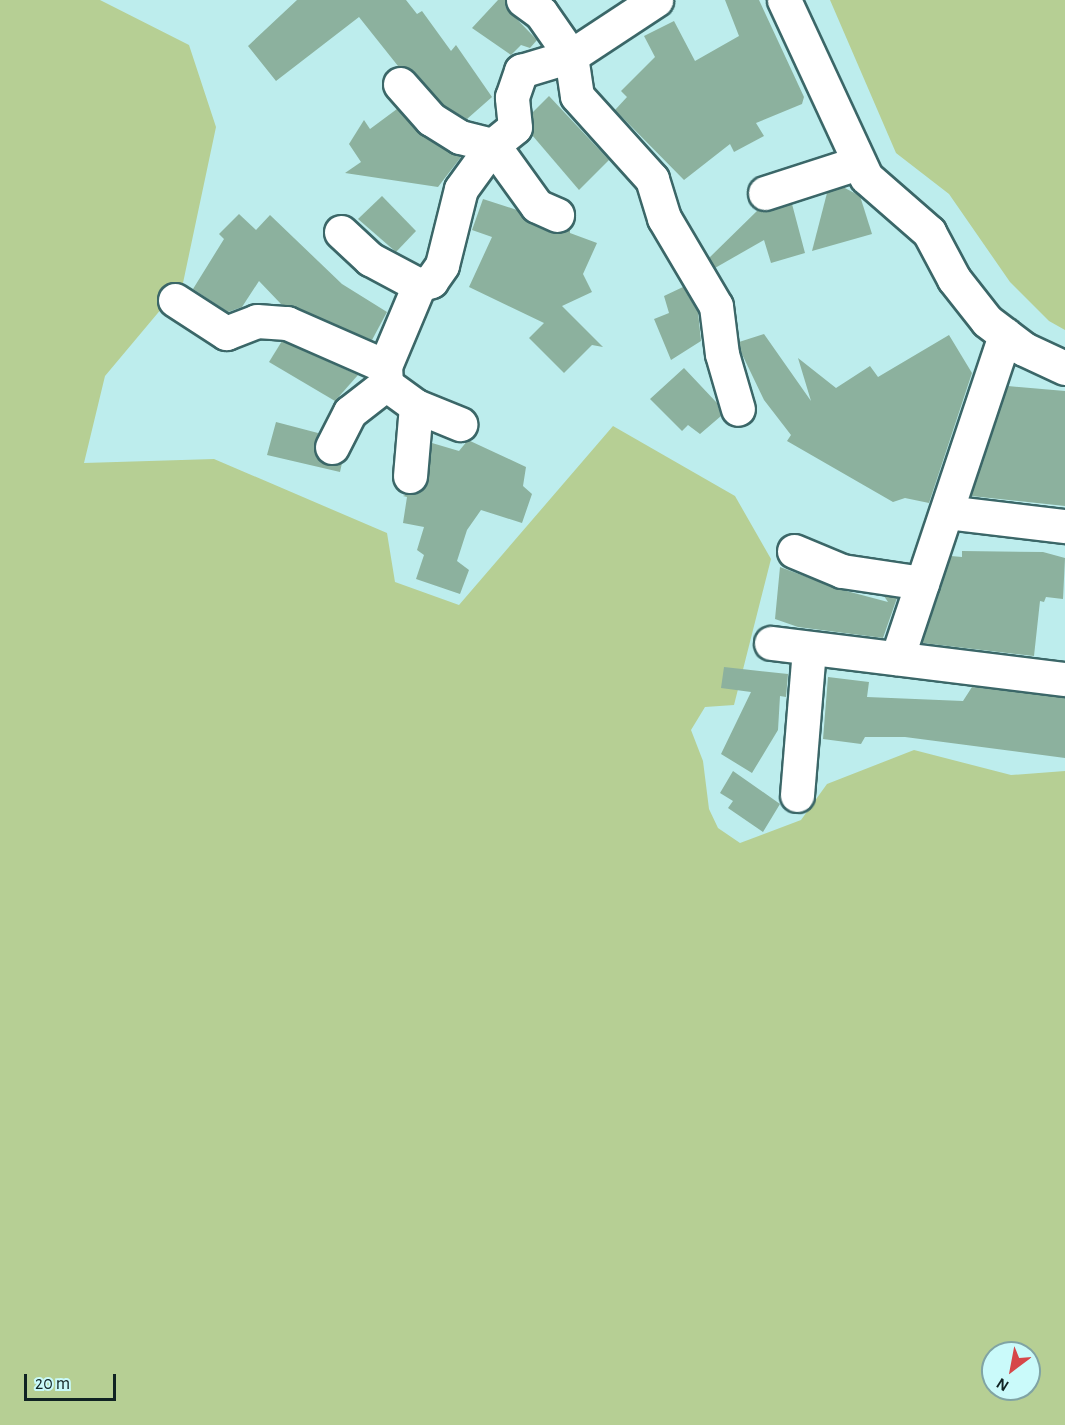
<!DOCTYPE html>
<style>
body{margin:0}
#map{position:relative;width:1065px;height:1425px;overflow:hidden;background:#bdeded;font-family:"Alegreya Sans",sans-serif}
div>[style]{position:absolute}
.green>*{inset:0;background:#b6cf94}
.building>*{inset:0;background:#8cb19e}
.roads{filter:drop-shadow(2px 0 #3b6768) drop-shadow(-2px 0 #3b6768) drop-shadow(0 2px #3b6768) drop-shadow(0 -2px #3b6768)}
.minor>*{height:33px;margin:-16.5px;padding:0 16.5px;transform-origin:16.5px;border-radius:16.5px;background:#fff}
span{translate:-50% -50%;white-space:nowrap;text-align:center;line-height:1.15;-webkit-text-stroke:5px #cafafa;paint-order:stroke}
.north{position:absolute;left:981px;top:1341px;width:60px;height:60px;box-sizing:border-box;background:#cafafa;border:2px solid #80a4a4;border-radius:50%;rotate:212deg;font-size:16px;font-weight:700;line-height:24px;text-align:center;color:#102323}
.north::after{content:'';display:block;margin:auto;width:21px;height:27px;background:#d64749;clip-path:polygon(50% 0,100% 100%,50% 72%,0 100%)}
.scale{position:absolute;left:24px;top:1374px;width:92px;height:27px;box-sizing:border-box;border:3px solid #102323;border-top:0;padding-left:8px;font-size:18px;line-height:21px;white-space:nowrap;color:#102323;-webkit-text-stroke:4px #cafafa;paint-order:stroke}
</style>
<div id="map">
<div class="green">
<div style="clip-path:polygon(evenodd,0 0,100px 0,189px 45px,216px 127px,183px 283px,105px 376px,84px 463px,214px 459px,387px 533px,395px 582px,459px 605px,613px 426px,735px 496px,771px 559px,734px 705px,705px 707px,691px 730px,703px 761px,709px 809px,718px 828px,740px 843px,801px 820px,827px 784px,914px 750px,1011px 775px,1065px 771px,1065px 1425px,0 1425px,0 0,993px 1353px,1029px 1353px,1029px 1389px,993px 1389px,993px 1353px)"></div>
<div style="clip-path:polygon(830px 0,1065px 0,1065px 330px,1049px 321px,1010px 282px,949px 194px,896px 153px)"></div>
</div>
<div class="building">
<div style="clip-path:polygon(297px 0,406px 0,417px 14px,422px 11px,451px 51px,456px 45px,492px 97px,467px 119px,443px 105px,414px 71px,398px 66px,359px 17px,276px 81px,248px 46px)"></div>
<div style="clip-path:polygon(498px 0,505px 0,506px 8px,537px 40px,530px 48px,521px 45px,511px 55px,472px 28px)"></div>
<div style="clip-path:polygon(725px 0,759px 0,804px 97px,802px 104px,756px 123px,764px 136px,734px 152px,730px 144px,684px 180px,615px 110px,627px 97px,621px 91px,655px 57px,644px 36px,674px 21px,695px 61px,739px 36px)"></div>
<div style="clip-path:polygon(549px 96px,609px 160px,579px 190px,532px 135px,532px 113px)"></div>
<div style="clip-path:polygon(397px 109px,421px 135px,461px 157px,438px 187px,345px 173px,361px 162px,349px 144px,364px 120px,370px 129px)"></div>
<div style="clip-path:polygon(843px 187px,860px 196px,872px 234px,812px 251px,827px 193px)"></div>
<div style="clip-path:polygon(382px 196px,416px 231px,396px 252px,358px 219px)"></div>
<div style="clip-path:polygon(483px 199px,517px 210px,529px 223px,549px 232px,570px 227px,570px 233px,597px 243px,583px 274px,592px 292px,562px 306px,603px 347px,592px 345px,564px 373px,529px 338px,544px 323px,469px 287px,492px 237px,472px 230px)"></div>
<div style="clip-path:polygon(792px 204px,805px 253px,771px 263px,764px 240px,715px 268px,709px 258px,758px 210px)"></div>
<div style="clip-path:polygon(239px 214px,256px 230px,270px 215px,342px 284px,387px 312px,372px 340px,281px 304px,259px 281px,242px 307px,228px 312px,193px 289px,224px 239px,219px 234px)"></div>
<div style="clip-path:polygon(683px 287px,698px 312px,701px 341px,671px 360px,654px 319px,669px 313px,664px 296px)"></div>
<div style="clip-path:polygon(764px 334px,811px 401px,798px 358px,836px 388px,870px 366px,878px 377px,949px 335px,972px 373px,929px 503px,905px 498px,893px 502px,787px 441px,791px 435px,764px 400px,740px 350px,739px 342px)"></div>
<div style="clip-path:polygon(282px 341px,358px 375px,335px 401px,269px 362px)"></div>
<div style="clip-path:polygon(684px 368px,717px 403px,721px 416px,700px 434px,688px 425px,682px 431px,650px 399px)"></div>
<div style="clip-path:polygon(1008px 386px,1065px 391px,1065px 506px,971px 496px)"></div>
<div style="clip-path:polygon(276px 422px,318px 433px,316px 457px,324px 464px,342px 463px,340px 472px,267px 455px)"></div>
<div style="clip-path:polygon(468px 440px,526px 467px,523px 486px,532px 494px,522px 523px,481px 510px,467px 530px,457px 561px,469px 570px,460px 594px,416px 579px,424px 555px,417px 550px,424px 527px,403px 523px,407px 497px,403px 496px,426px 486px,432px 443px,459px 451px)"></div>
<div style="clip-path:polygon(962px 551px,1043px 552px,1065px 558px,1063px 599px,1046px 597px,1044px 602px,1040px 601px,1034px 656px,922px 643px,951px 556px,962px 557px)"></div>
<div style="clip-path:polygon(780px 567px,839px 589px,888px 602px,884px 596px,897px 598px,883px 638px,798px 627px,775px 619px)"></div>
<div style="clip-path:polygon(724px 667px,788px 674px,786px 697px,780px 696px,778px 730px,752px 773px,721px 754px,751px 692px,721px 688px)"></div>
<div style="clip-path:polygon(828px 677px,869px 682px,867px 697px,963px 701px,972px 687px,1065px 697px,1065px 758px,905px 737px,865px 737px,861px 744px,823px 739px)"></div>
<div style="clip-path:polygon(733px 771px,780px 804px,763px 832px,728px 808px,733px 801px,720px 793px)"></div>
</div>
<div class="roads">
<div class="minor">
<div style="left:523px;top:0;width:22px;rotate:36deg"></div>
<div style="left:541px;top:13px;width:52px;rotate:55.1deg"></div>
<div style="left:571px;top:56px;width:40px;rotate:81.5deg"></div>
<div style="left:577px;top:96px;width:112px;rotate:47.9deg"></div>
<div style="left:652px;top:179px;width:41px;rotate:72.9deg"></div>
<div style="left:664px;top:218px;width:102px;rotate:59.4deg"></div>
<div style="left:716px;top:306px;width:48px;rotate:82.9deg"></div>
<div style="left:722px;top:354px;width:57px;rotate:73.8deg"></div>
<div style="left:784px;top:0;width:195px;rotate:65.1deg"></div>
<div style="left:866px;top:177px;width:84px;rotate:41.1deg"></div>
<div style="left:929px;top:232px;width:53px;rotate:62deg"></div>
<div style="left:954px;top:279px;width:53px;rotate:51.8deg"></div>
<div style="left:987px;top:321px;width:46px;rotate:37.1deg"></div>
<div style="left:1024px;top:349px;width:45px;rotate:24.9deg"></div>
<div style="left:400px;top:84px;width:47px;rotate:48.5deg"></div>
<div style="left:431px;top:119px;width:34px;rotate:32deg"></div>
<div style="left:460px;top:137px;width:34px;rotate:14deg"></div>
<div style="left:493px;top:145px;width:75px;rotate:54.2deg"></div>
<div style="left:537px;top:206px;width:22px;rotate:24deg"></div>
<div style="left:765px;top:193px;width:98px;rotate:-17.9deg"></div>
<div style="left:341px;top:232px;width:40px;rotate:43deg"></div>
<div style="left:370px;top:259px;width:55px;rotate:28deg"></div>
<div style="left:175px;top:300px;width:61px;rotate:32.9deg"></div>
<div style="left:226px;top:333px;width:33px;rotate:-21deg"></div>
<div style="left:257px;top:321px;width:30px;rotate:4deg"></div>
<div style="left:287px;top:323px;width:107px;rotate:23.7deg"></div>
<div style="left:416px;top:406px;width:48px;rotate:22.2deg"></div>
<div style="left:332px;top:447px;width:39px;rotate:-63deg"></div>
<div style="left:350px;top:412px;width:46px;rotate:-37.9deg"></div>
<div style="left:410px;top:476px;width:70px;rotate:-85.1deg"></div>
<div style="left:416px;top:406px;width:37px;rotate:-144deg"></div>
<div style="left:386px;top:384px;width:18px;rotate:-93deg"></div>
<div style="left:385px;top:366px;width:88px;rotate:-67.2deg"></div>
<div style="left:419px;top:285px;width:13px;rotate:-18deg"></div>
<div style="left:431px;top:281px;width:19px;rotate:-55deg"></div>
<div style="left:442px;top:265px;width:78px;rotate:-76deg"></div>
<div style="left:461px;top:189px;width:54px;rotate:-54deg"></div>
<div style="left:493px;top:145px;width:28px;rotate:-39deg"></div>
<div style="left:515px;top:127px;width:30px;rotate:-96deg"></div>
<div style="left:512px;top:97px;width:28px;rotate:-71deg"></div>
<div style="left:521px;top:71px;width:52px;rotate:-16.7deg"></div>
<div style="left:571px;top:56px;width:102px;rotate:-33.4deg"></div>
<div style="left:947px;top:512px;width:119px;rotate:6.8deg"></div>
<div style="left:794px;top:551px;width:52px;rotate:22.6deg"></div>
<div style="left:842px;top:571px;width:81px;rotate:8.5deg"></div>
<div style="left:771px;top:643px;width:296px;rotate:7deg"></div>
<div style="left:897px;top:658px;width:341px;rotate:-71.5deg"></div>
<div style="left:797px;top:795px;width:147px;rotate:-85.3deg"></div>
</div>
</div>
<div class="north">N</div>
<div class="scale">20 m</div>
</div>
